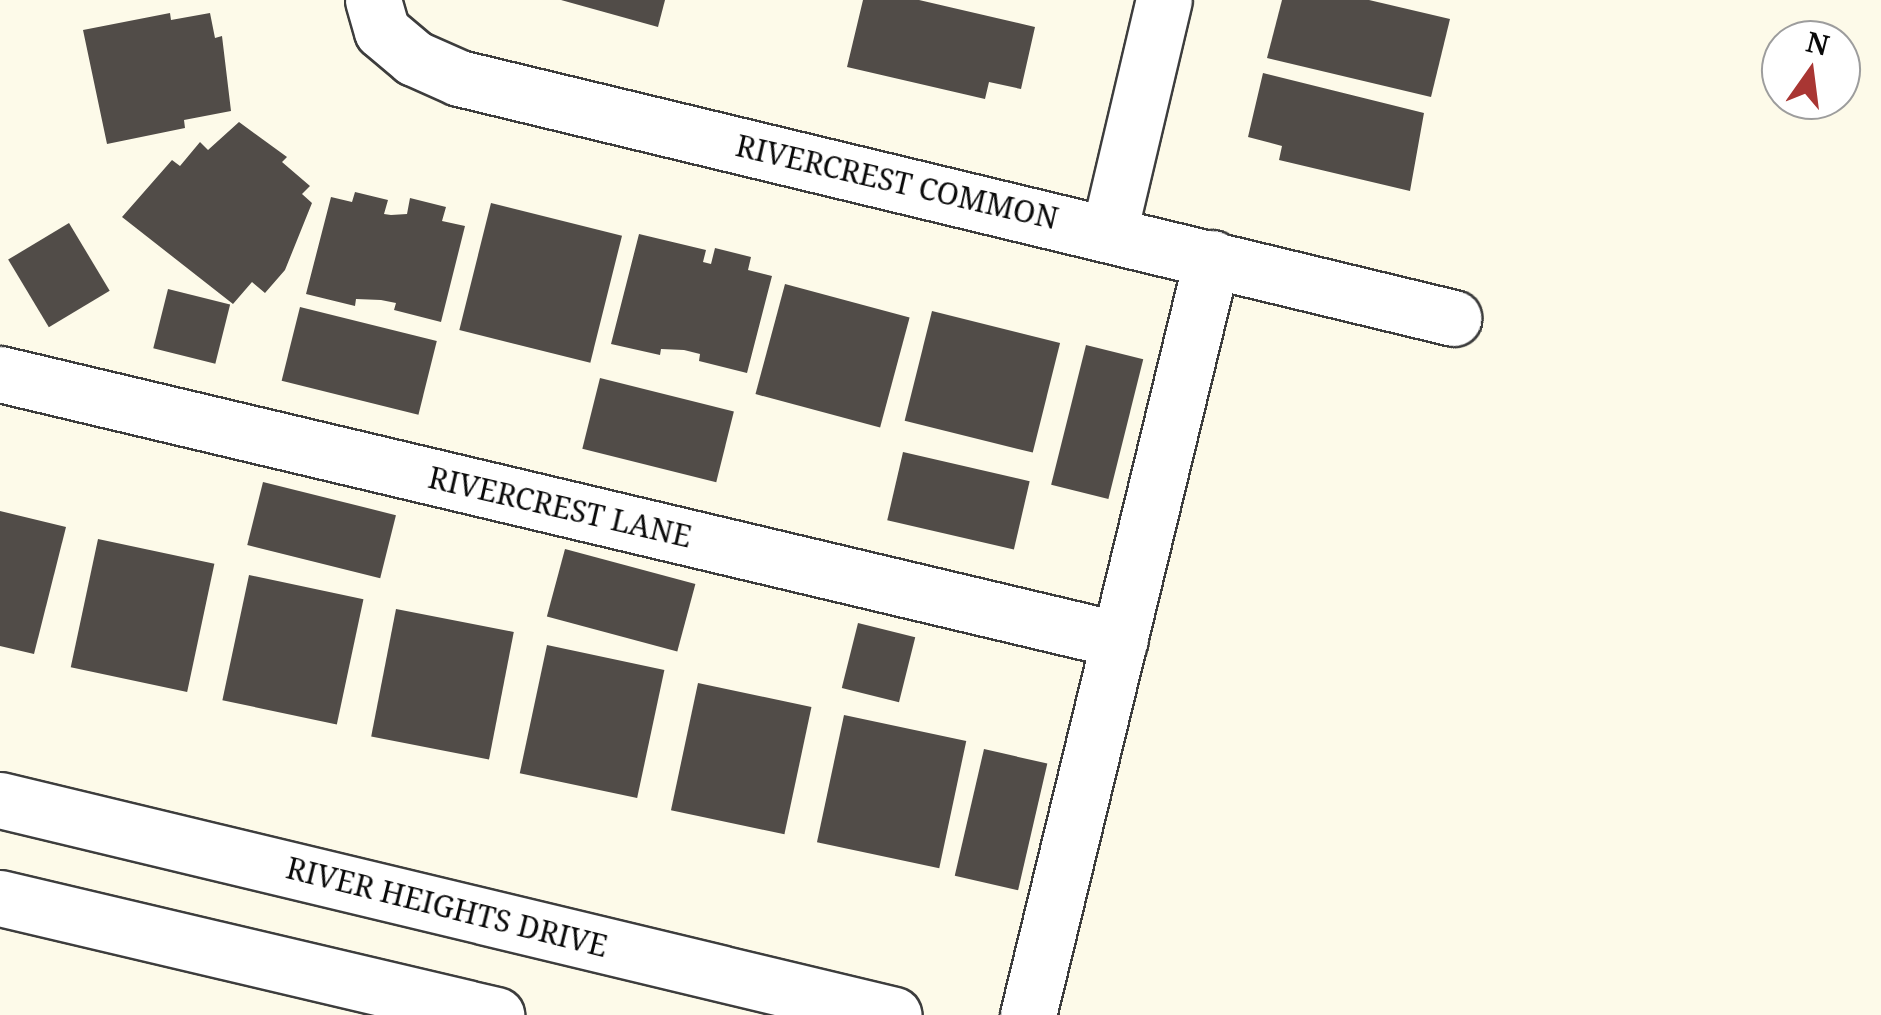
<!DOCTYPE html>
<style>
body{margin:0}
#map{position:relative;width:1881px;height:1015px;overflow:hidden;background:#fdfae9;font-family:"Noto Serif",serif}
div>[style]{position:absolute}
.building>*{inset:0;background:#514c48;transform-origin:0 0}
.roads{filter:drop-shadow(2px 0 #3d3d3d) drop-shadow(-2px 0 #3d3d3d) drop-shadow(0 2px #3d3d3d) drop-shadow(0 -2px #3d3d3d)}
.minor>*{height:55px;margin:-27.5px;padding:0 27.5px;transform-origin:27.5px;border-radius:27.5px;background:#fff}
span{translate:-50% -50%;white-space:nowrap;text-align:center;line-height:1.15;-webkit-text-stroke:10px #fff;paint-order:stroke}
.street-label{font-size:30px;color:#0a0a0a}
.north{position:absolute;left:1761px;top:20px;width:100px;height:100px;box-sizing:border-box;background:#fff;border:2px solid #9d9d9d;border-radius:50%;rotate:14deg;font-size:28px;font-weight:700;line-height:40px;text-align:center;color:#0a0a0a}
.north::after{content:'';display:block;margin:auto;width:35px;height:45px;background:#a93633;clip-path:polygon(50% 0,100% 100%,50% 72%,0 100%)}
</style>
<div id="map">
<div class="building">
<div style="clip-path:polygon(561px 0,665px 0,658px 27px)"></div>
<div style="clip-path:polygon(863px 0,919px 0,1035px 27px,1021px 89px,989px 82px,985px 99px,847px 67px)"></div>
<div style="clip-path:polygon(1282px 0,1369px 0,1450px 19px,1431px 97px,1267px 58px)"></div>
<div style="clip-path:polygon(170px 13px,171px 20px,210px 13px,215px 38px,222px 36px,231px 111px,184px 120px,185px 128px,107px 144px,83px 30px)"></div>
<div style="clip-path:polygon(1263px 73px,1424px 113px,1410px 191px,1279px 160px,1282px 146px,1248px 137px)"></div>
<div style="clip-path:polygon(239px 122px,287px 157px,282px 162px,310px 186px,302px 194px,312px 203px,285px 270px,265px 293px,252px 282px,233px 304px,122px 217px,172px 160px,180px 166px,200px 142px,208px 150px)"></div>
<div style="clip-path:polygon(355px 192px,388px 200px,384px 214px,391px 215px,407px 214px,410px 198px,446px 207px,442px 221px,465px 226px,441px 322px,394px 310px,396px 303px,381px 300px,356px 299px,355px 306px,306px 294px,331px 197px,352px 202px)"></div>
<div style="left:491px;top:203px;width:135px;height:131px;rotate:14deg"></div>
<div style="left:69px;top:223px;width:79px;height:71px;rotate:59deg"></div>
<div style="clip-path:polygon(639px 234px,706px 250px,703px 262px,711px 264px,715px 248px,751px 257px,748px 270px,772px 276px,747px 373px,699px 361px,700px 354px,684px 350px,661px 349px,660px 355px,611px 344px)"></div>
<div style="left:785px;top:284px;width:129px;height:114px;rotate:15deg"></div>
<div style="left:168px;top:289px;width:64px;height:61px;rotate:14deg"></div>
<div style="left:300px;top:307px;width:141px;height:76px;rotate:14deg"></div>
<div style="left:932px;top:311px;width:132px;height:113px;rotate:14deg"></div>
<div style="left:1086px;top:345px;width:59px;height:144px;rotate:14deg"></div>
<div style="left:600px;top:378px;width:138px;height:73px;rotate:14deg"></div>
<div style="left:903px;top:452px;width:130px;height:70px;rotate:13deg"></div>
<div style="left:263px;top:482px;width:137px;height:65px;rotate:14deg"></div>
<div style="clip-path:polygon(0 511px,66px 527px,34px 654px,0 646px)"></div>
<div style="left:98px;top:539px;width:119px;height:131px;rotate:12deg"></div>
<div style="left:565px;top:549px;width:135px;height:70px;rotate:15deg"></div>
<div style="left:249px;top:575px;width:117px;height:128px;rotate:12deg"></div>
<div style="left:396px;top:609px;width:120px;height:130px;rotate:11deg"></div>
<div style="left:858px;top:623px;width:59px;height:67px;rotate:14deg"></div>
<div style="left:547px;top:645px;width:120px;height:131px;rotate:12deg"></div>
<div style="left:698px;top:683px;width:116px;height:130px;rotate:12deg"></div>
<div style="left:844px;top:715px;width:125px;height:130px;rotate:12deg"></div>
<div style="left:984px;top:749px;width:65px;height:130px;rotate:13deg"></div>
</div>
<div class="roads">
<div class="minor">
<div style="left:373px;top:0;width:32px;rotate:74deg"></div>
<div style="left:382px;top:31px;width:42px;rotate:40.2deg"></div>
<div style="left:414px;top:58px;width:49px;rotate:24deg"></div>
<div style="left:459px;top:78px;width:1023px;rotate:13.57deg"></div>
<div style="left:1109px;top:232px;width:238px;rotate:-76.7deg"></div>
<div style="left:0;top:374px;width:1151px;rotate:13.36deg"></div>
<div style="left:0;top:800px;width:919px;rotate:13.52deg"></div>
<div style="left:0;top:898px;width:510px;rotate:13.27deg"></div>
<div style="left:1028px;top:1015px;width:779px;rotate:-76.34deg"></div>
</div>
</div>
<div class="street-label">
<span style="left:897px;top:182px;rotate:13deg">RIVERCREST COMMON</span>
<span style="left:560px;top:507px;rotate:13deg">RIVERCREST LANE</span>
<span style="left:447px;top:907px;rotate:14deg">RIVER HEIGHTS DRIVE</span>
</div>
<div class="north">N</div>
</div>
